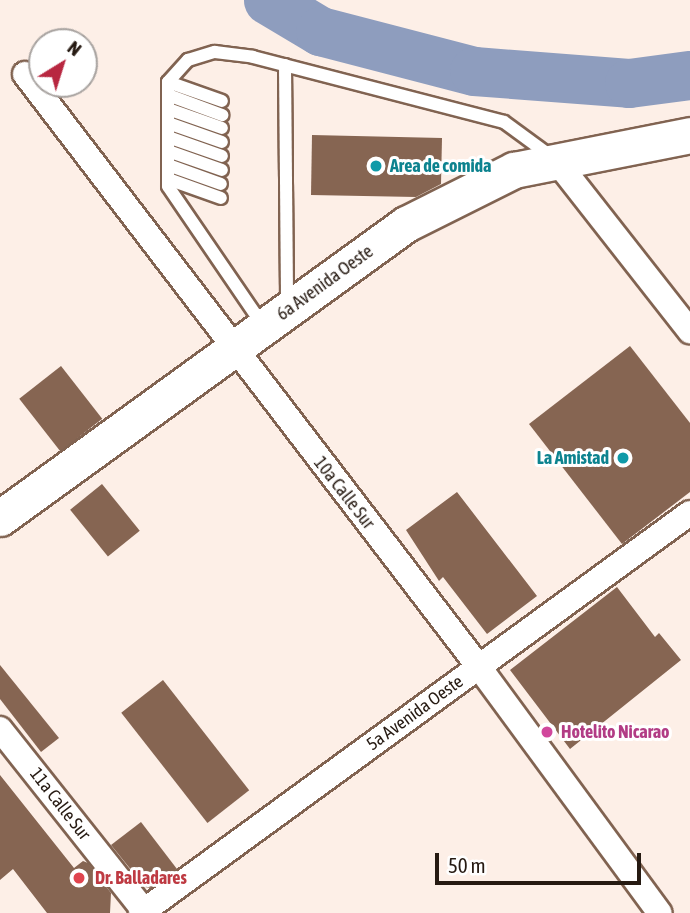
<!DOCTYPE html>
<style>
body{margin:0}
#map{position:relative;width:690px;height:913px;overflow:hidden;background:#fdefe7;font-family:"Asap Condensed",sans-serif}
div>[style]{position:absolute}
.river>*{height:49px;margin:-24.5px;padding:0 24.5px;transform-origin:24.5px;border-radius:24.5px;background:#8e9dbe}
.building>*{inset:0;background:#866552;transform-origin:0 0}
.roads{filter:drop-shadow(2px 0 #816351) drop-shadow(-2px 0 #816351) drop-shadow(0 2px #816351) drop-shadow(0 -2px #816351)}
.lane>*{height:12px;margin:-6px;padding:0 6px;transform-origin:6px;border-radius:6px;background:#fff}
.street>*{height:24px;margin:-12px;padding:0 12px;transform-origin:12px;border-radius:12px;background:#fff}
.secondary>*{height:35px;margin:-17.5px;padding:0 17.5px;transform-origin:17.5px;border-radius:17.5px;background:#fff}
.dots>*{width:19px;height:19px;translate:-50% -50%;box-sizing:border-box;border:4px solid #fff;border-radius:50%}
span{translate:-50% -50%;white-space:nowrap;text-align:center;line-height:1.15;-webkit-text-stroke:6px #fff;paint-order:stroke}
.culture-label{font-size:18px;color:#0d838f;font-weight:700}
.left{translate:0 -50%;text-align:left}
.right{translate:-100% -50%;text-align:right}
.street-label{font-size:18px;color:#261a12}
.hotel-label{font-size:18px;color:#b23c85;font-weight:700}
.health-label{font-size:18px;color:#be3a42;font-weight:700}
.north{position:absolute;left:28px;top:28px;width:70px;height:70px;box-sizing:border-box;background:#fff;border:2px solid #a8a3a0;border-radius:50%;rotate:38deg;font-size:19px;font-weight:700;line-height:28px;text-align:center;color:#261a12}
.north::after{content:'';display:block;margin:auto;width:24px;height:32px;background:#b82740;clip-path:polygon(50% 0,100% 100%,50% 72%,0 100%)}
.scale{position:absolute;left:435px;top:853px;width:206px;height:32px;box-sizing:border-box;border:4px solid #261a12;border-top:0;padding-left:9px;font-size:21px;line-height:24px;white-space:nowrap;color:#261a12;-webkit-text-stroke:5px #fff;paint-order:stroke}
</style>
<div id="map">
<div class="river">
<div style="left:268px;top:0;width:61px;rotate:30.8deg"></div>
<div style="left:320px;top:31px;width:159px;rotate:14.6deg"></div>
<div style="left:474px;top:71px;width:155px;rotate:4.4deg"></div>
<div style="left:629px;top:83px;width:62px;rotate:-7.5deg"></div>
</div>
<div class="building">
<div style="clip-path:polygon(312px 135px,442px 138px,441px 184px,416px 197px,311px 195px)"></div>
<div style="clip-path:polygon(630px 346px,690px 423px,690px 492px,622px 544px,529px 424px)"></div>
<div style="left:61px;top:366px;width:67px;height:53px;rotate:52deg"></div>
<div style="left:102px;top:484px;width:60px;height:41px;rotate:51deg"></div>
<div style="clip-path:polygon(457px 492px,537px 596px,487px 634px,443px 577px,439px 581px,406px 530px)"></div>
<div style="clip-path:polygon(617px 587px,655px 637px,659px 633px,681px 660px,570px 749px,510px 670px)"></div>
<div style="clip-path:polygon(0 665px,59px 738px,41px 752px,0 699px)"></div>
<div style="left:163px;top:680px;width:140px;height:53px;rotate:52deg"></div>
<div style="clip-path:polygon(0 775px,74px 868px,83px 861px,88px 863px,111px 893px,110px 913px,47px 913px,13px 869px,0 880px)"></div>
<div style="clip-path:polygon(141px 822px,177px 869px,151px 888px,145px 887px,111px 845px)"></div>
</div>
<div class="roads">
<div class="lane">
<div style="left:285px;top:65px;width:238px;rotate:89.5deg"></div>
<div style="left:168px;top:82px;width:57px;rotate:19.4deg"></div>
<div style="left:168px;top:95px;width:58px;rotate:20.3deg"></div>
<div style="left:168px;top:109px;width:57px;rotate:19.4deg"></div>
<div style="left:168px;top:123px;width:57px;rotate:19.4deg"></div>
<div style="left:168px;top:137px;width:57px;rotate:19.4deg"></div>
<div style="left:168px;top:151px;width:57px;rotate:19.4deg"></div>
<div style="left:168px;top:165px;width:56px;rotate:19.7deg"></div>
<div style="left:168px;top:179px;width:56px;rotate:19.7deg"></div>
<div style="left:262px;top:324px;width:167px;rotate:-124.3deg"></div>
<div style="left:168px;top:186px;width:104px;rotate:-90deg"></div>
<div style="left:168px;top:82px;width:30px;rotate:-48deg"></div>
<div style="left:188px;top:60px;width:28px;rotate:-17deg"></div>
<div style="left:215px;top:52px;width:38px;rotate:7deg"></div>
<div style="left:253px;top:57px;width:259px;rotate:14.5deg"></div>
<div style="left:504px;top:122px;width:59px;rotate:36.1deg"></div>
</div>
<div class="street">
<div style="left:25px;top:74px;width:747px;rotate:52.56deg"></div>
<div style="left:479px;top:667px;width:305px;rotate:53.7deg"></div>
<div style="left:555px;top:159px;width:219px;rotate:51.9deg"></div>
<div style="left:0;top:729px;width:235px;rotate:51.6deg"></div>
<div style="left:141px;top:913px;width:679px;rotate:-36.08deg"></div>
</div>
<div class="secondary">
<div style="left:0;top:518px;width:501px;rotate:-35.91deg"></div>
<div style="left:406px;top:224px;width:121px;rotate:-26.6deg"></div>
<div style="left:514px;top:170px;width:179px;rotate:-11.2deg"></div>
</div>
</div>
<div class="dots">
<div style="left:376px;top:166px;background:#0f9aa8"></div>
<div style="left:623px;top:458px;background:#0f9aa8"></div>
<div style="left:547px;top:732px;background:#d1479c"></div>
<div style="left:79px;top:878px;background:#e0444e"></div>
</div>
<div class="culture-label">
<span class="left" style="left:390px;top:166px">Area de comida</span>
<span class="right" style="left:609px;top:458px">La Amistad</span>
</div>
<div class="street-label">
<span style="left:325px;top:283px;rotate:-36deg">6a Avenida Oeste</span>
<span style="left:344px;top:493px;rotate:52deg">10a Calle Sur</span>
<span style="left:415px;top:713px;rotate:-36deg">5a Avenida Oeste</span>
<span style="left:60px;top:804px;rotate:52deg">11a Calle Sur</span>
</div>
<div class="hotel-label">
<span class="left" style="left:561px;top:732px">Hotelito Nicarao</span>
</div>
<div class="health-label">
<span class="left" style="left:95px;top:878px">Dr. Balladares</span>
</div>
<div class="north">N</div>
<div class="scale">50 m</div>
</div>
